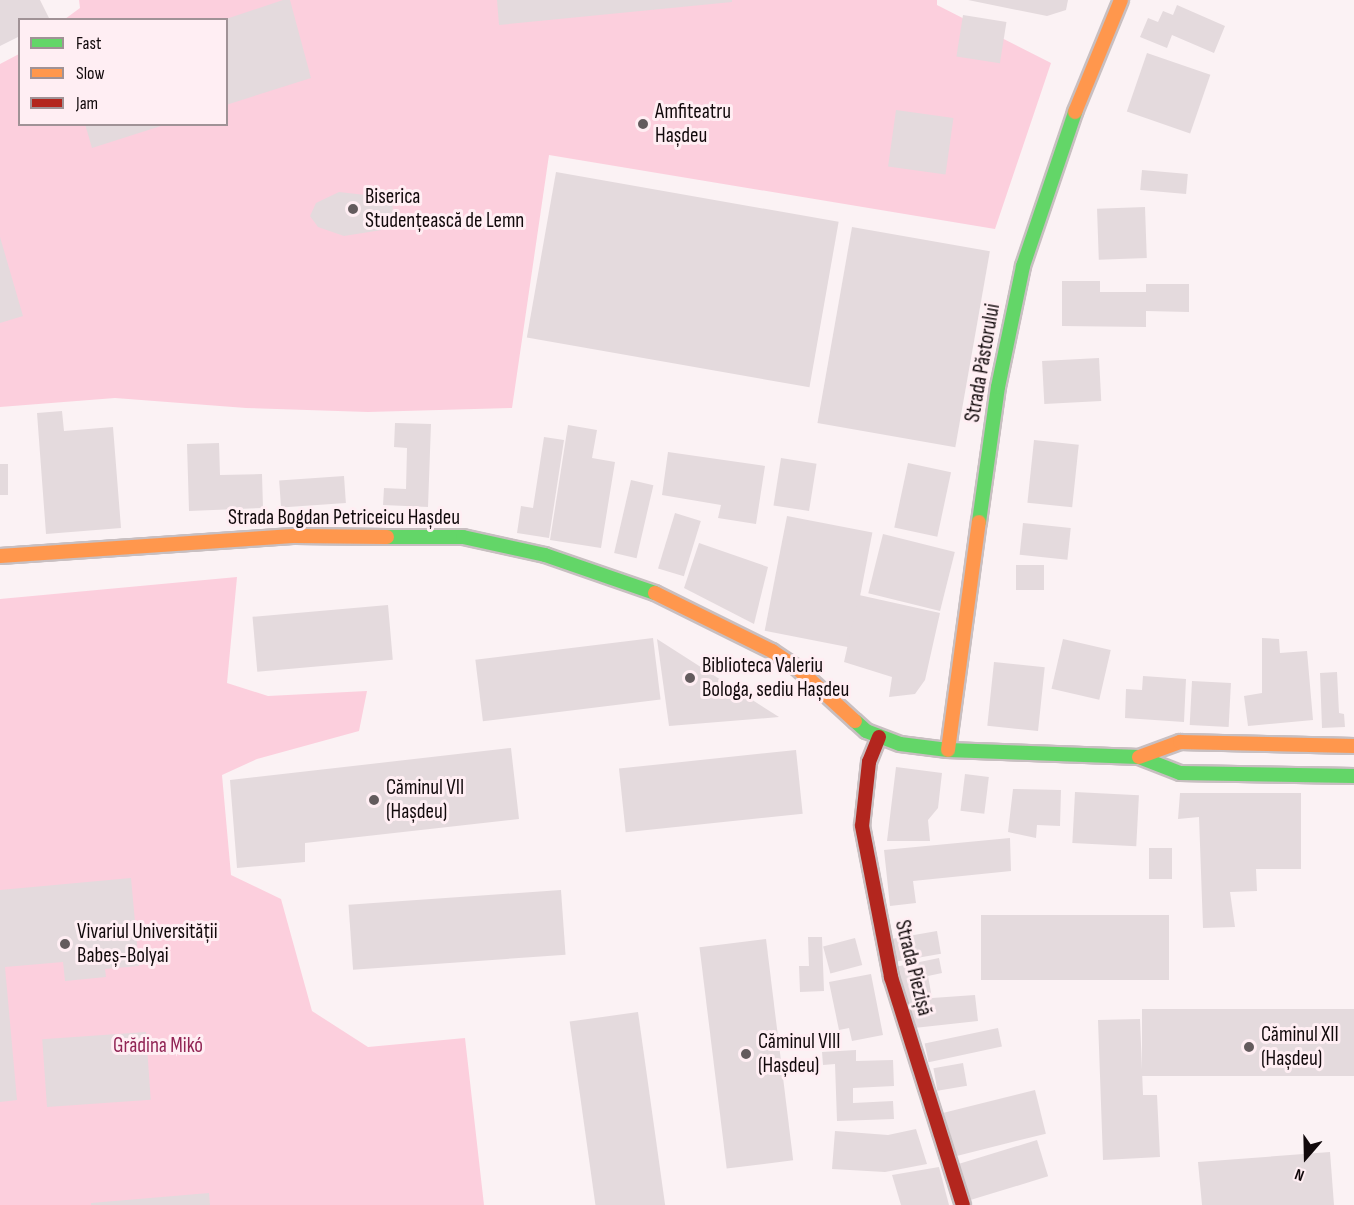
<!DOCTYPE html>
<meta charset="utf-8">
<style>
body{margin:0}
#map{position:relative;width:1354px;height:1205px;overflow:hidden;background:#fbf2f4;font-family:"Sofia Sans Condensed",sans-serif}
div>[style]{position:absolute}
.green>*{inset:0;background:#fccfdd}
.building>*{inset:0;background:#e4dadd;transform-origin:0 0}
.roads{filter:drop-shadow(2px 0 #c8bfc1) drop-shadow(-2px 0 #c8bfc1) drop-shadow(0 2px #c8bfc1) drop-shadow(0 -2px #c8bfc1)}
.fast>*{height:14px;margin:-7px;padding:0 7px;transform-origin:7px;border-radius:7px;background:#63d668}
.slow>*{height:14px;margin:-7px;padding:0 7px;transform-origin:7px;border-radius:7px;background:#ff974d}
.jam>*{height:14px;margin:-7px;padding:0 7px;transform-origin:7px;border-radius:7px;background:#b3261e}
.dots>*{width:16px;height:16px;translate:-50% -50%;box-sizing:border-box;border:3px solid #ffeef3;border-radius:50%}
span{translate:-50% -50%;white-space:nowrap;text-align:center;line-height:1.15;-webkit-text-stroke:6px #ffeef3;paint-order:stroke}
.poi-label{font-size:21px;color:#11090b}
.left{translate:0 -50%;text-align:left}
.street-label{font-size:21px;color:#11090b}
.park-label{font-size:21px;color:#922555}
.legend{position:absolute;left:18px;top:18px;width:210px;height:108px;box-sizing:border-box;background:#ffeef3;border:2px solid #a09296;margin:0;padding:8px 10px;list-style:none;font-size:18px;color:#11090b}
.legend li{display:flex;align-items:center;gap:12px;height:30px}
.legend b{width:30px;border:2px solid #a09296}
.north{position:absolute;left:1276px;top:1127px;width:60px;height:60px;-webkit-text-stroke:4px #ffeef3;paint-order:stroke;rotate:200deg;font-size:16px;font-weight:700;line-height:24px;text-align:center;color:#11090b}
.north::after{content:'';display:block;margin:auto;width:21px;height:27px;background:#11090b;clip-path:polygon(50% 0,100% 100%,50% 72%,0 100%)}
</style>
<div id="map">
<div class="green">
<div style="clip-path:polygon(79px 0,937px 0,937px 5px,1051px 63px,995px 229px,549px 155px,512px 408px,368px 412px,246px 408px,115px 398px,0 407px,0 64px,19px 54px,20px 124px,226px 124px,226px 20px,65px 19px,80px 8px)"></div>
<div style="clip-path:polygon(237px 577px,227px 683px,268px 696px,367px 691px,359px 731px,257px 759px,222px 775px,231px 875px,281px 899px,312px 1011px,368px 1047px,465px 1038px,484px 1205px,0 1205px,0 599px)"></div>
</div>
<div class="building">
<div style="clip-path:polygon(0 0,40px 0,50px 20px,20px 20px,20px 36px,0 46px)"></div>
<div style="clip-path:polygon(283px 0,290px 0,311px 78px,226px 105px,226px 19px)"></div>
<div style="clip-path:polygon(497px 0,732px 0,732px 2px,499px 25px)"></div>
<div style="clip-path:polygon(968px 0,1068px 0,1066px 10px,1047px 16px)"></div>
<div style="clip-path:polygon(1177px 5px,1225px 26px,1214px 53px,1172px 35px,1167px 48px,1140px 37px,1148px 18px,1158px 22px,1163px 11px,1173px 15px)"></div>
<div style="left:963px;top:15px;width:44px;height:42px;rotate:9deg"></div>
<div style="left:1147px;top:53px;width:67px;height:62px;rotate:19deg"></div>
<div style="left:896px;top:110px;width:58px;height:57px;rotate:8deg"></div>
<div style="clip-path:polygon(85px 124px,163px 124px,164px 125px,92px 148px)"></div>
<div style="left:1142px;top:170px;width:46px;height:20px;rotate:5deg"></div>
<div style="left:556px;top:172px;width:287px;height:168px;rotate:10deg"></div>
<div style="clip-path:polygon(339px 192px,392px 198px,394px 228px,344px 236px,318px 227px,310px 216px,316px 203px)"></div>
<div style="left:1145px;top:207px;width:51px;height:48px;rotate:88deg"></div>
<div style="left:852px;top:227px;width:140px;height:199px;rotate:10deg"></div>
<div style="clip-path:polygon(0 237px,23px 316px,0 323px)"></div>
<div style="clip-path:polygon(1062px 281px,1100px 281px,1100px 292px,1146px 292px,1146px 284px,1189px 284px,1189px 312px,1146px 311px,1146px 327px,1062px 326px)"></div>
<div style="left:1099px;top:358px;width:43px;height:57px;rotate:87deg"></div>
<div style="clip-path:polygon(62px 411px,64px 431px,113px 427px,121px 528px,46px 534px,37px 413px)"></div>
<div style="clip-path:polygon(395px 423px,431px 424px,428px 507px,383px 505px,384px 488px,406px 489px,407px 448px,394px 447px)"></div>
<div style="clip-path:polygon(568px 425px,597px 430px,592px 458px,615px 462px,601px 548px,550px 540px)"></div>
<div style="clip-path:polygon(544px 437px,564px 440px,549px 538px,517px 533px,521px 506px,533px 508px)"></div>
<div style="left:1034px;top:440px;width:45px;height:63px;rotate:6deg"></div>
<div style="clip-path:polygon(219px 443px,220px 475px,262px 474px,263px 508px,189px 511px,187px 444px)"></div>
<div style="clip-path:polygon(668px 452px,765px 466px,756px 524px,718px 518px,721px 505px,662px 495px)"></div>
<div style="left:781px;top:458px;width:36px;height:48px;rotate:9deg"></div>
<div style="left:908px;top:463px;width:44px;height:66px;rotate:12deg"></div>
<div style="left:0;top:464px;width:8px;height:31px"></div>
<div style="left:344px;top:476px;width:27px;height:65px;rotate:86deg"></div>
<div style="left:631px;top:480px;width:23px;height:75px;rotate:13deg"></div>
<div style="left:675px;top:513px;width:27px;height:58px;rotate:17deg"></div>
<div style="left:787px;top:516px;width:87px;height:117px;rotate:11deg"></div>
<div style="left:1023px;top:523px;width:48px;height:32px;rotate:6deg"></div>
<div style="left:883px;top:534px;width:74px;height:61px;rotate:14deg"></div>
<div style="clip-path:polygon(699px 543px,768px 567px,754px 624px,684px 588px)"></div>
<div style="left:1044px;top:565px;width:25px;height:28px;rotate:90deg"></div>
<div style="clip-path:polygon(859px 595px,940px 613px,925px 680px,915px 694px,889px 697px,892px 677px,844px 662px)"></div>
<div style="left:388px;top:605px;width:55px;height:136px;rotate:85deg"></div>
<div style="left:653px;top:638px;width:62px;height:179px;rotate:83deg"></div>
<div style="clip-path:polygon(1262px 638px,1279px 639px,1280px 653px,1307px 651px,1313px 720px,1248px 726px,1244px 696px,1262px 693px)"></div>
<div style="clip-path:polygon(657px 639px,779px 717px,669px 726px)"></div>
<div style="left:1063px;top:639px;width:49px;height:51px;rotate:13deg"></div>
<div style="left:994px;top:662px;width:51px;height:64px;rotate:6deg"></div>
<div style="clip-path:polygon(1337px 672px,1339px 713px,1344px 714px,1345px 727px,1322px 728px,1320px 673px)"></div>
<div style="clip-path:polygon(1143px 676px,1186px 679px,1184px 722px,1125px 718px,1126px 689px,1142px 690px)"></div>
<div style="left:1192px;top:681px;width:39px;height:44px;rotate:3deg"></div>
<div style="clip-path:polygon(511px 748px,519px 819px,305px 843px,305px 862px,237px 868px,230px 780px)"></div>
<div style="left:796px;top:750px;width:64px;height:178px;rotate:84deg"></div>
<div style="clip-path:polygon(896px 767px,942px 773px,938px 808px,928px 820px,930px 841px,887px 841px)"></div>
<div style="left:965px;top:774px;width:24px;height:37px;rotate:7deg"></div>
<div style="clip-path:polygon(1013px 789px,1061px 790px,1060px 826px,1037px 825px,1036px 838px,1008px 832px)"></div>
<div style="left:1075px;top:792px;width:64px;height:51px;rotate:3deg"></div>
<div style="clip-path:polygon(1180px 793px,1301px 793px,1301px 869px,1256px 869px,1257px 891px,1230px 892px,1235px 927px,1203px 928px,1199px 817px,1178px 819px)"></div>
<div style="clip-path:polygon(1010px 838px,1011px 871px,913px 881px,916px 903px,890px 906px,884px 850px)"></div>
<div style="left:1172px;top:848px;width:31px;height:23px;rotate:90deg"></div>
<div style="clip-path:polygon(131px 878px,139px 966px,105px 969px,106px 977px,65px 981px,63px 962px,5px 967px,17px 1100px,0 1102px,0 890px)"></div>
<div style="left:561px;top:890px;width:65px;height:213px;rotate:86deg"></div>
<div style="left:981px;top:915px;width:188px;height:65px"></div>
<div style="left:937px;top:931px;width:23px;height:48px;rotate:80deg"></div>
<div style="clip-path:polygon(808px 937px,822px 937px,824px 991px,800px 992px,799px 966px,809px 966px)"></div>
<div style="left:855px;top:938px;width:28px;height:33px;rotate:75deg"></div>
<div style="left:766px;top:939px;width:223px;height:67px;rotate:83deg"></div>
<div style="clip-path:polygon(939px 958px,942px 973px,928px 976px,932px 998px,975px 995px,978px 1021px,914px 1028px,895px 967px)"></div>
<div style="clip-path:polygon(871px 974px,883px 1035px,852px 1041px,849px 1028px,839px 1030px,829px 982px)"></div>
<div style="left:1354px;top:1009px;width:67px;height:212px;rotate:90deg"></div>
<div style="left:638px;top:1012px;width:195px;height:69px;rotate:82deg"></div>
<div style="clip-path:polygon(1140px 1019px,1143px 1095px,1157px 1095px,1160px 1157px,1103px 1160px,1098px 1020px)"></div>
<div style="left:998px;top:1028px;width:19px;height:75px;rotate:78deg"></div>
<div style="left:146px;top:1032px;width:68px;height:104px;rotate:86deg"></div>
<div style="clip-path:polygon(856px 1050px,856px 1061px,893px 1060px,894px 1086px,853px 1088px,853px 1103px,893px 1101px,894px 1119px,837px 1121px,835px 1064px,823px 1065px,822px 1052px)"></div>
<div style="left:963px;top:1063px;width:23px;height:30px;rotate:80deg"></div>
<div style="left:1035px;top:1090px;width:45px;height:94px;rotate:76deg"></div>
<div style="clip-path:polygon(916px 1129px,927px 1164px,885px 1172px,832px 1169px,835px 1131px,888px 1135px)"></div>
<div style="left:1037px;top:1140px;width:38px;height:83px;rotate:73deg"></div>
<div style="clip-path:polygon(1330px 1152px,1334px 1205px,1202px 1205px,1198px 1162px)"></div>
<div style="clip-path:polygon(939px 1167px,949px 1205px,901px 1205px,892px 1175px)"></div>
<div style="clip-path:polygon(209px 1193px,210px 1205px,91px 1205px,91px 1203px)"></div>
</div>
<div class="roads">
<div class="fast">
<div style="left:979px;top:522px;width:136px;rotate:-82deg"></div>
<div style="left:998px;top:387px;width:124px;rotate:-78.3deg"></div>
<div style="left:1023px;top:266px;width:163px;rotate:-71.3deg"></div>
<div style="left:387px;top:537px;width:76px"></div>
<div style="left:463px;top:537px;width:84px;rotate:12.4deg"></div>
<div style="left:545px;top:555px;width:116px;rotate:19.1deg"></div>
<div style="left:855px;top:721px;width:15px;rotate:42deg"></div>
<div style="left:866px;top:731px;width:36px;rotate:21deg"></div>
<div style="left:900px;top:744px;width:48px;rotate:7.1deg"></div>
<div style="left:948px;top:750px;width:191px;rotate:2.1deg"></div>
<div style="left:1139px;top:757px;width:44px;rotate:21.3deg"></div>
<div style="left:1180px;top:773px;width:174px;rotate:1deg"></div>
</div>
<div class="slow">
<div style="left:1075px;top:112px;width:121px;rotate:-67.7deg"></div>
<div style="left:0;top:556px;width:297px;rotate:-3.9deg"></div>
<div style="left:296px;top:536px;width:91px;rotate:0.6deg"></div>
<div style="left:655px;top:593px;width:131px;rotate:26.4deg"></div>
<div style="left:772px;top:651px;width:29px;rotate:34deg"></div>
<div style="left:796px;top:667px;width:80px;rotate:42.5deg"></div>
<div style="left:948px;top:750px;width:230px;rotate:-82.3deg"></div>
<div style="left:1139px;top:757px;width:44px;rotate:-20.1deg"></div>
<div style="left:1180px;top:742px;width:174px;rotate:1.3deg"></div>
</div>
<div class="jam">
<div style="left:879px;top:737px;width:27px;rotate:112deg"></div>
<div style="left:869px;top:762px;width:64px;rotate:96.2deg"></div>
<div style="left:862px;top:826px;width:154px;rotate:79.1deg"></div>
<div style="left:891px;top:977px;width:239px;rotate:72.5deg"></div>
</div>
</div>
<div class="dots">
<div style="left:643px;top:124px;background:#635b5d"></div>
<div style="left:353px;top:209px;background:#635b5d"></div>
<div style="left:690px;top:678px;background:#635b5d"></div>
<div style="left:374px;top:800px;background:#635b5d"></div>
<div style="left:65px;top:944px;background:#635b5d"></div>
<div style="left:1249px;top:1047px;background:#635b5d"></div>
<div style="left:746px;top:1054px;background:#635b5d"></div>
</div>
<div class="poi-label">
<span class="left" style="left:655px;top:124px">Amfiteatru<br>Hașdeu</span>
<span class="left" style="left:365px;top:209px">Biserica<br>Studențească de Lemn</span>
<span class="left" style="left:702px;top:678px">Biblioteca Valeriu<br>Bologa, sediu Hașdeu</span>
<span class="left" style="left:386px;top:800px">Căminul VII<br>(Hașdeu)</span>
<span class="left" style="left:77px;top:944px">Vivariul Universității<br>Babeș-Bolyai</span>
<span class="left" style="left:1261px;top:1047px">Căminul XII<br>(Hașdeu)</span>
<span class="left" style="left:758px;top:1054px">Căminul VIII<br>(Hașdeu)</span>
</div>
<div class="street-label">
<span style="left:983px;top:363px;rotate:-80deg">Strada Păstorului</span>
<span style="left:344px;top:518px">Strada Bogdan Petriceicu Hașdeu</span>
<span style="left:913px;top:968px;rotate:76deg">Strada Piezișă</span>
</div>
<div class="park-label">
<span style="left:158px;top:1046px">Grădina Mikó</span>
</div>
<ul class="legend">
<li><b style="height:8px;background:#63d668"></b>Fast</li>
<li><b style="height:8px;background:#ff974d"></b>Slow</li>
<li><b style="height:8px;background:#b3261e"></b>Jam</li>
</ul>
<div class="north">N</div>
</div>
